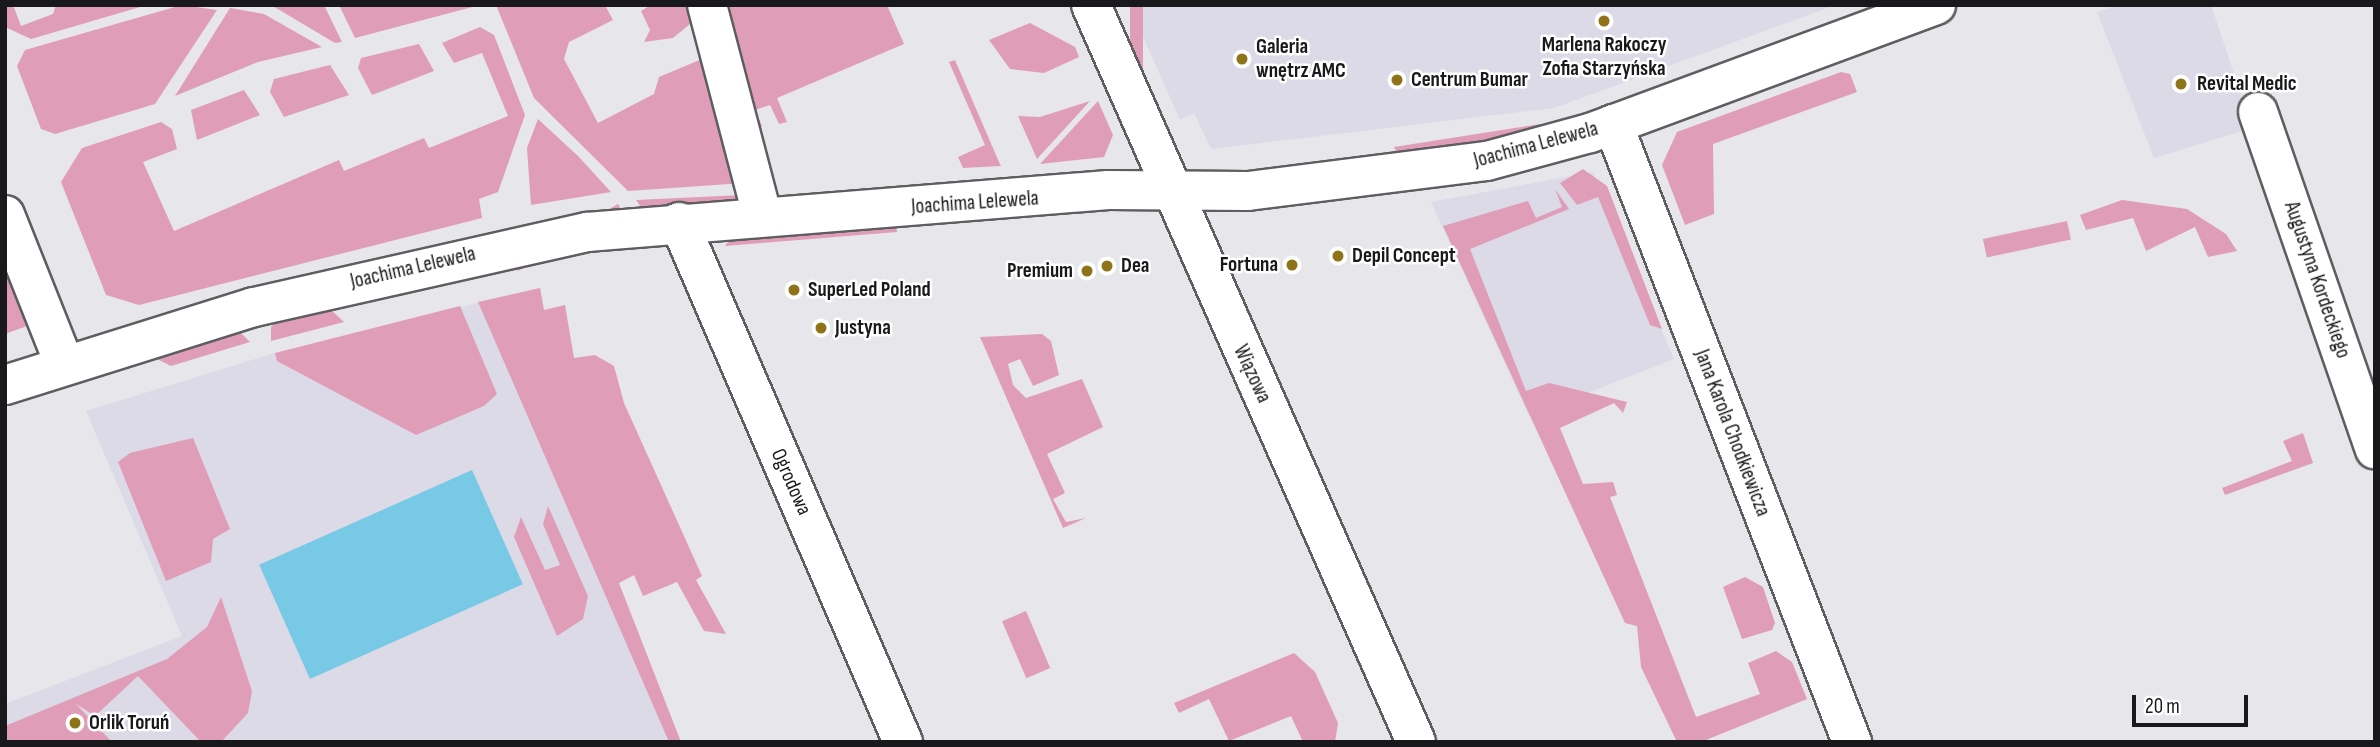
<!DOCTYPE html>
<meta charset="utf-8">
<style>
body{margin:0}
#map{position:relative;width:2380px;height:747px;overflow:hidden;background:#e6e6eb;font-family:"Sofia Sans Condensed",sans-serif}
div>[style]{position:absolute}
.built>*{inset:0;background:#dbdae6}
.green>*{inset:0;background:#e09db8;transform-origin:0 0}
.water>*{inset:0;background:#77c9e6;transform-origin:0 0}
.roads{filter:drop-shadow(2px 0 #5e5e61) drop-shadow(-2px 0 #5e5e61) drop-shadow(0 2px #5e5e61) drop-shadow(0 -2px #5e5e61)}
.minor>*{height:38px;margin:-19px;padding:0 19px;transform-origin:19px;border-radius:19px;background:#fff}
.dots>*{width:19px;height:19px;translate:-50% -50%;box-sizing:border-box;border:4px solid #fff;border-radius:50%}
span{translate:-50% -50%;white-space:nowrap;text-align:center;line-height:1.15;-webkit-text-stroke:5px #fff;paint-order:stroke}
.poi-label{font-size:21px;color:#19191b;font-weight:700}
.left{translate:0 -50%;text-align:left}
.right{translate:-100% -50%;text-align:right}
.street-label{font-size:21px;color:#19191b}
.frame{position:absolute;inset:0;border:7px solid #19191b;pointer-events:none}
.scale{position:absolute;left:2132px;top:695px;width:116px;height:32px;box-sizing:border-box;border:4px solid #19191b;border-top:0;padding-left:9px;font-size:21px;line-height:24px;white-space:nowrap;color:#19191b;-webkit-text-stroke:5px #fff;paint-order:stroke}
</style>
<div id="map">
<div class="built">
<div style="clip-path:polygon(1129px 5px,1835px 5px,1554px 108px,1211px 149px,1194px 113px,1180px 120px)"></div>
<div style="clip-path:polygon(2118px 5px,2211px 5px,2252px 128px,2154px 158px,2097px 12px)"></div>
<div style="clip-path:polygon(1593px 172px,1674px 359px,1529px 416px,1431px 202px)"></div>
<div style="clip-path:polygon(540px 288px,549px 346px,622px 603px,681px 742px,5px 742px,5px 704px,182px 636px,86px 411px,275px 353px)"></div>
</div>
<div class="green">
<div style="clip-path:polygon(5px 5px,13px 5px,21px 26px,53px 14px,56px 5px,147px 5px,31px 39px,5px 27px)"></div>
<div style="clip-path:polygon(182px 5px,217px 10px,155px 104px,55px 134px,41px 129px,17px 66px,25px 50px)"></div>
<div style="clip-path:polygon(271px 5px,324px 5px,342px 42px,335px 43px)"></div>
<div style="clip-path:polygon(339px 5px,480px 5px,355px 38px)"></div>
<div style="clip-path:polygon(496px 5px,605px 5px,613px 20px,569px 42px,564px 59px,598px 123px,654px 94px,659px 77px,702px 59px,744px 183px,628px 191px,534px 98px)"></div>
<div style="clip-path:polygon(651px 5px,692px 5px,695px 20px,673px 38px,644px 42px,650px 30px,641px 11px)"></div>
<div style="clip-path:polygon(716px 5px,887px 5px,904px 44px,777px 98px,787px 122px,779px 124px,770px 105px,755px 110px,762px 126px,756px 128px)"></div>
<div style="left:1130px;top:5px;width:13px;height:130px"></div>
<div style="clip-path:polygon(230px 8px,264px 14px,322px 47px,258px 62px,175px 96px)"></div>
<div style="clip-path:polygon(1030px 23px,1075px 47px,1079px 57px,1044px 73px,1010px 69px,989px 40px)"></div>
<div style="clip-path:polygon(480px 27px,494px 35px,525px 115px,498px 192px,479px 199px,482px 218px,139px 305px,106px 295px,61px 182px,82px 148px,161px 122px,172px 129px,177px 149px,143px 162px,174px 231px,339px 160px,344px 171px,424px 138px,429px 148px,508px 116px,482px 53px,454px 63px,442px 43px)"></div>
<div style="clip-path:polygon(419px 44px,434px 71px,372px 95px,358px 68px,361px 58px)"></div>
<div style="clip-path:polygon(955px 60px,999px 162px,1001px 166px,963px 168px,958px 157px,985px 145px,949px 62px)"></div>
<div style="clip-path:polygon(330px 65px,349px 95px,284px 117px,270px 92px,274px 79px)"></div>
<div style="clip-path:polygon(1841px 72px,1850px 74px,1857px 92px,1713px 144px,1714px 214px,1685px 225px,1662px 165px,1677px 132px)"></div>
<div style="clip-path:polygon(244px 90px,260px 115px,197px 140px,191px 110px)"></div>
<div style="clip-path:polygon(1090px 101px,1037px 159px,1018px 116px,1040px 117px)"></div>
<div style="clip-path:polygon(1098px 101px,1113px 135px,1104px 157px,1040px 164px)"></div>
<div style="clip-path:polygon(538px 119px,578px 156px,611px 192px,531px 205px,527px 148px)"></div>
<div style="clip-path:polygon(1540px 124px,1544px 130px,1400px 160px,1394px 147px)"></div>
<div style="clip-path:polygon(1583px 169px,1607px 186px,1662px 329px,1650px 325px,1598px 197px,1577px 205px,1560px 183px)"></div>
<div style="clip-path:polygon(1555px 189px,1569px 209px,1470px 249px,1526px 391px,1549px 383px,1627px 402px,1623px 413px,1614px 403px,1560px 428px,1583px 484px,1613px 482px,1617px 495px,1610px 497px,1696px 717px,1760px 694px,1748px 663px,1776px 651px,1792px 662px,1807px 699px,1701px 742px,1677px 742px,1641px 667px,1637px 626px,1625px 623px,1443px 226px,1528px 201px,1536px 218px,1562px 207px)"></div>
<div style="clip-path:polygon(742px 195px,740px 201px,641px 207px,636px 200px)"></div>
<div style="clip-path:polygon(2122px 200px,2187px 209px,2226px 234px,2237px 251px,2208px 257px,2195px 227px,2146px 251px,2133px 218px,2086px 230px,2080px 215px)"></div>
<div style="left:618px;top:204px;width:8px;height:120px;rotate:60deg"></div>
<div style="left:2067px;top:221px;width:19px;height:86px;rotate:78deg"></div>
<div style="clip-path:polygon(896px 226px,897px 232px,725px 246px,731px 238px)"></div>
<div style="clip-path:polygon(5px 265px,30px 325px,5px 334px)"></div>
<div style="clip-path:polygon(540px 288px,544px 310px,565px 305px,574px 358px,595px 355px,614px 366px,624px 403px,702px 576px,696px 580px,726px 634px,704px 631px,677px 582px,643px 596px,634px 575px,619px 583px,681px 742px,669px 742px,478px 302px)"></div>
<div style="clip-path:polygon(460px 306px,497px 394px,484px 406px,416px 435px,277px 361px,275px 353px)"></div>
<div style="clip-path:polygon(330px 309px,344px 322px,271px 341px,271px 327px,279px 319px)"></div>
<div style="clip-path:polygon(239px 331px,250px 342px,171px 366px,157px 359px,156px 353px)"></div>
<div style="clip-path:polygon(1042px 334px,1051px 341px,1059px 375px,1033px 386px,1020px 359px,1008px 364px,1013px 385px,1026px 398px,1082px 379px,1103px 427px,1047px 454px,1065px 493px,1053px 499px,1066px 522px,1086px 518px,1063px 528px,980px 337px)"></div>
<div style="clip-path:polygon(2303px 433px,2313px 463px,2225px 495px,2222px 488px,2292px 461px,2283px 441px)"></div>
<div style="clip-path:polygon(193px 438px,230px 529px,213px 539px,211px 562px,166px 581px,118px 462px,130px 453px)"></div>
<div style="clip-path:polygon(548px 506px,588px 596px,583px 619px,557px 636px,514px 537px,521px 517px,545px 570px,560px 565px,543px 524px)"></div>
<div style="clip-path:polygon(1745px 577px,1763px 587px,1775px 623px,1772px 630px,1742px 639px,1723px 587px)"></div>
<div style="clip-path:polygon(221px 597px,252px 691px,248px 713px,221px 742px,201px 742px,138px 676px,95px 716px,76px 704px,112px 742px,5px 742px,5px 726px,167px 659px,207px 627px)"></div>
<div style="left:1026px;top:611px;width:62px;height:26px;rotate:67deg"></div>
<div style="clip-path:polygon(1294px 653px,1315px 672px,1338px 723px,1335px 742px,1303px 742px,1291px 716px,1229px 741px,1209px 699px,1179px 713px,1174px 703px)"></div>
</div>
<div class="water">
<div style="left:472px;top:470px;width:125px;height:233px;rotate:66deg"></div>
</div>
<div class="roads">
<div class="minor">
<div style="left:707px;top:5px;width:217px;rotate:75.3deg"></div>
<div style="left:1091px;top:5px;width:805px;rotate:66.2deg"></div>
<div style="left:2258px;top:112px;width:357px;rotate:70.9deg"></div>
<div style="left:1613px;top:124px;width:663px;rotate:68.86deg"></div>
<div style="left:5px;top:215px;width:159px;rotate:68.3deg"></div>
<div style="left:679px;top:222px;width:566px;rotate:66.7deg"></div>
<div style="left:5px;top:385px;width:261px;rotate:-17.4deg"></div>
<div style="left:254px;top:307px;width:341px;rotate:-12.7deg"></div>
<div style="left:587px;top:232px;width:523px;rotate:-4.61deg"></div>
<div style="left:1108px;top:190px;width:140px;rotate:0.4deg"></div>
<div style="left:1248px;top:191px;width:241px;rotate:-7.2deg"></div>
<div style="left:1487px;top:161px;width:107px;rotate:-15.2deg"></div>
<div style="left:1590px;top:133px;width:369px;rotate:-20.3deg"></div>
</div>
</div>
<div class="dots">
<div style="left:1604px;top:21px;background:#8e7318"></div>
<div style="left:1242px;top:59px;background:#8e7318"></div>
<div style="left:1397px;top:80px;background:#8e7318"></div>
<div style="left:2181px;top:84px;background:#8e7318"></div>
<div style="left:1338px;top:256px;background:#8e7318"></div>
<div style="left:1292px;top:265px;background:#8e7318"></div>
<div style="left:1107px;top:266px;background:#8e7318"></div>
<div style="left:1087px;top:271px;background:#8e7318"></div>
<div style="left:794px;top:290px;background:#8e7318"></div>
<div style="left:821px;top:328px;background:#8e7318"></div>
<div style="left:75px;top:723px;background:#8e7318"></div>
</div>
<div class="poi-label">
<span style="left:1604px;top:57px">Marlena Rakoczy<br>Zofia Starzyńska</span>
<span class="left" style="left:1256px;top:59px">Galeria<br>wnętrz AMC</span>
<span class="left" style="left:1411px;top:80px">Centrum Bumar</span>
<span class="left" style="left:2197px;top:84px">Revital Medic</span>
<span class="left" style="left:1352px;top:256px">Depil Concept</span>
<span class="right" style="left:1278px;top:265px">Fortuna</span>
<span class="left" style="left:1121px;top:266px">Dea</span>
<span class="right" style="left:1073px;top:271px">Premium</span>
<span class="left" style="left:808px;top:290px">SuperLed Poland</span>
<span class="left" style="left:835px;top:328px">Justyna</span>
<span class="left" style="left:89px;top:723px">Orlik Toruń</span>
</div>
<div class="street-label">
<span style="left:1536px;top:145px;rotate:-15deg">Joachima Lelewela</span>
<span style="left:975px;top:203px;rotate:-4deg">Joachima Lelewela</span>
<span style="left:413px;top:268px;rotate:-13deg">Joachima Lelewela</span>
<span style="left:2317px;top:280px;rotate:71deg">Augustyna Kordeckiego</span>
<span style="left:1252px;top:374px;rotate:65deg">Wiązowa</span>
<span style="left:1732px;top:433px;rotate:69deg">Jana Karola Chodkiewicza</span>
<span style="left:791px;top:482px;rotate:66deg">Ogrodowa</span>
</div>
<div class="frame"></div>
<div class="scale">20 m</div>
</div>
